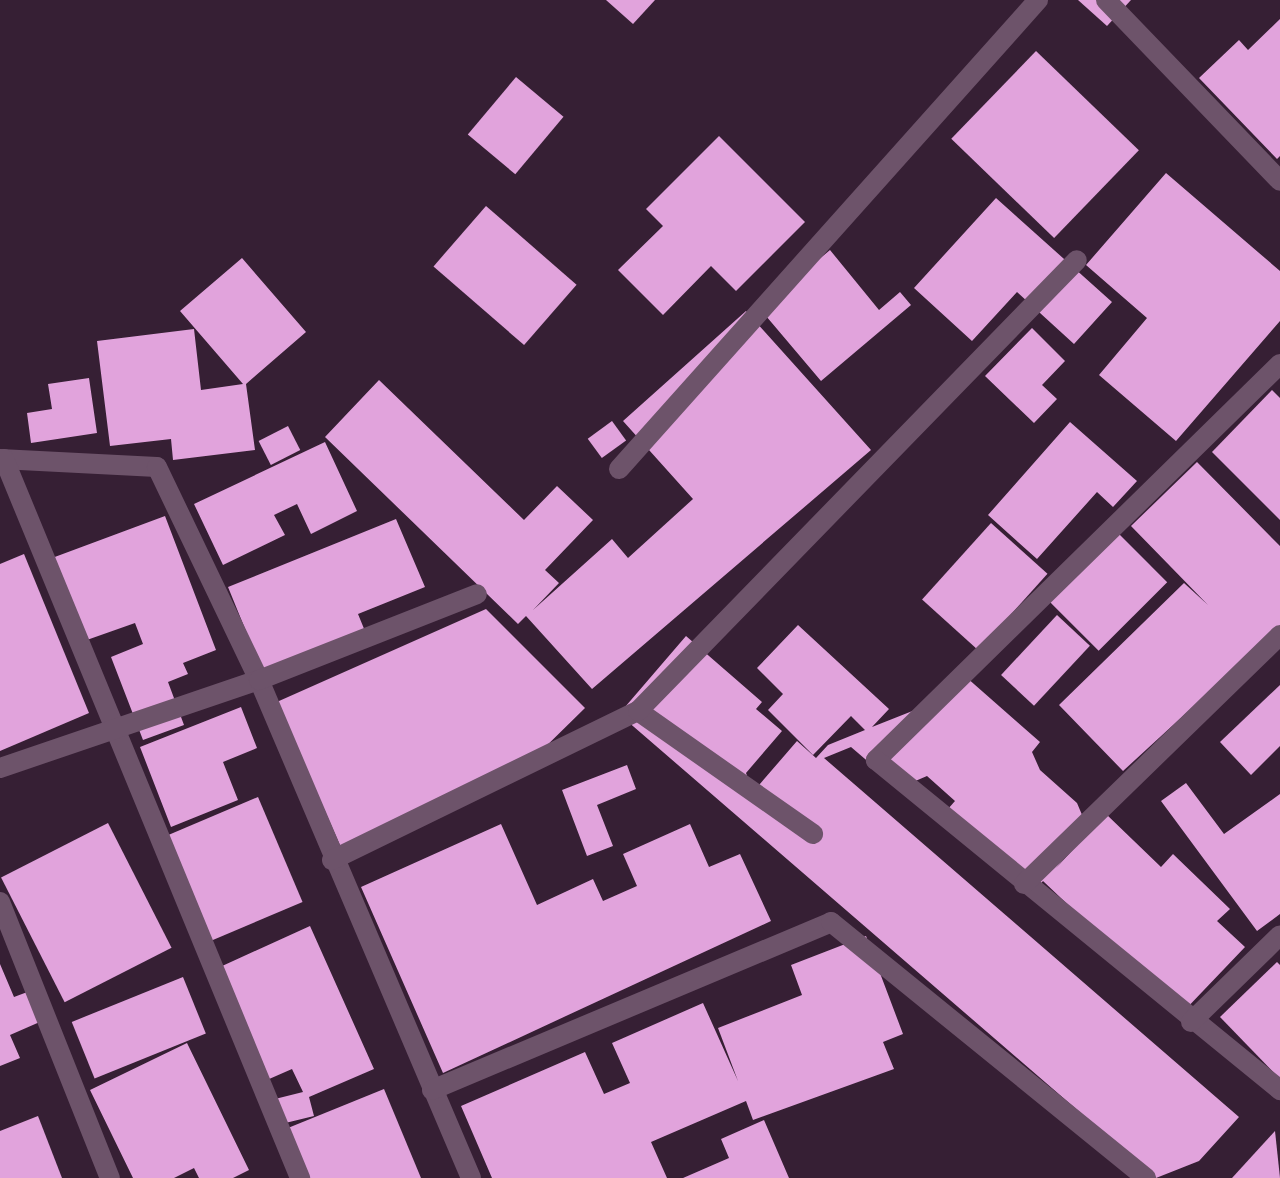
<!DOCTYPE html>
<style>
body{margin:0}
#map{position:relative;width:1280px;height:1178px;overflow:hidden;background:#361f34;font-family:"Archivo Narrow",sans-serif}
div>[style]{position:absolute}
.building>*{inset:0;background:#e1a3dc;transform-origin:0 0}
.street>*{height:20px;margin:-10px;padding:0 10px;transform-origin:10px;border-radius:10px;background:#6d536a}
span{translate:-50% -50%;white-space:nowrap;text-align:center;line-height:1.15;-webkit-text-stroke:8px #2b162a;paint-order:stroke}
</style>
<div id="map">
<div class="building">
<div style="clip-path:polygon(606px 0,655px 0,633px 24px)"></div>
<div style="clip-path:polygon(1078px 0,1131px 0,1107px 26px)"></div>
<div style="clip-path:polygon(1280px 19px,1280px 156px,1277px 159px,1199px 78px,1239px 40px,1248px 50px)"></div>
<div style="left:1036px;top:51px;width:143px;height:122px;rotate:44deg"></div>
<div style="left:516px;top:77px;width:62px;height:75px;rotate:40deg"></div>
<div style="clip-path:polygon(719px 136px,805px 222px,736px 291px,711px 266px,663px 315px,618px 270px,663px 226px,646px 209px)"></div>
<div style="clip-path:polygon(1166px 173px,1280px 271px,1280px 321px,1176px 441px,1099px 375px,1147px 318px,1086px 265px)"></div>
<div style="clip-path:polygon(996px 198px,1112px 302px,1074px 344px,1017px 292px,972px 341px,914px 288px)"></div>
<div style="left:486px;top:206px;width:120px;height:80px;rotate:41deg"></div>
<div style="clip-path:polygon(830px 250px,879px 310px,900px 292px,911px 305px,821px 381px,760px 309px)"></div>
<div style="clip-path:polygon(242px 258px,306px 332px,246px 384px,255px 450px,173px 460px,171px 439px,110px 446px,97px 341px,194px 329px,201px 390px,243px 384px,180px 311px)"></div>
<div style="clip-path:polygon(746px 311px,871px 450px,592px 689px,526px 616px,518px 624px,325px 437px,379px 380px,524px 520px,557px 486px,593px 520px,545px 570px,559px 583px,533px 610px,612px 539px,628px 558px,693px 499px,623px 421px)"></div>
<div style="clip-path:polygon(1032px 328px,1065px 361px,1042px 385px,1057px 399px,1034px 423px,985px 376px)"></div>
<div style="clip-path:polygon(89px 378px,97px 433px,31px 443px,27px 413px,52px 409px,48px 384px)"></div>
<div style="clip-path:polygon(1272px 390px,1280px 398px,1280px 520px,1212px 452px)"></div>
<div style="left:612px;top:421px;width:24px;height:30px;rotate:54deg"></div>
<div style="clip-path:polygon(1070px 422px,1137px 481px,1113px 507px,1097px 492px,1037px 559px,988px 515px)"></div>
<div style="left:288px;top:426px;width:27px;height:33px;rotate:63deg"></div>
<div style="clip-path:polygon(325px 442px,357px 511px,311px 534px,297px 504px,274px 515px,285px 535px,223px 565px,194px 504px)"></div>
<div style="clip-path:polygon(1197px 462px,1280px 546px,1280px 627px,1123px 771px,1059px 705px,1184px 583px,1208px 605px,1131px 526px)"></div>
<div style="clip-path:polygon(165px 516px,216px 650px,183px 663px,188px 674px,168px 682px,184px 725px,143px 740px,111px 657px,143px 644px,135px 623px,84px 641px,52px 558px)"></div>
<div style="clip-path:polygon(396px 519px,425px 587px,358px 614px,367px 636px,265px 678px,228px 587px)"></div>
<div style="left:991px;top:523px;width:76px;height:103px;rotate:42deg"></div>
<div style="left:1117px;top:532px;width:71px;height:97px;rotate:45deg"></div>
<div style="clip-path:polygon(24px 554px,89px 713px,0 751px,0 564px)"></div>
<div style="clip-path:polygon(486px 609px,585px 708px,530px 762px,343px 852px,295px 743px,270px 705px)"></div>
<div style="left:1057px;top:615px;width:45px;height:82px;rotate:43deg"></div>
<div style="clip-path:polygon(798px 625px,889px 709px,872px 727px,920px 708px,966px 677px,1040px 742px,1032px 752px,1040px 770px,1077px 803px,1088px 829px,1056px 868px,1106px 814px,1161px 867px,1173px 854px,1230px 909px,1217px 921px,1245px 947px,1182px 1013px,1043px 881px,1030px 896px,940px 818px,955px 801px,927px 776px,899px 788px,851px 747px,824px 758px,1239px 1117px,1199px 1161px,1156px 1178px,619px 714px,686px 636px,762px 702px,756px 709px,782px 731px,746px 773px,753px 792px,797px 741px,816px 758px,828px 745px,865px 730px,851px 716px,813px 755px,768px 710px,783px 694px,757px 668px)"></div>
<div style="clip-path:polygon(1280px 685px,1280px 746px,1251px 775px,1220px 742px)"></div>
<div style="clip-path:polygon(241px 707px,257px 748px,223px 762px,238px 800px,171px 827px,140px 747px)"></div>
<div style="clip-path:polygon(627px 765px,636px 789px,597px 805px,613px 846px,587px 856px,562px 790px)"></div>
<div style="clip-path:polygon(1186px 783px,1224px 834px,1280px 794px,1280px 914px,1257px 931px,1161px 801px)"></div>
<div style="left:258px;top:797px;width:114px;height:107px;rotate:67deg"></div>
<div style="left:108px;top:823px;width:140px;height:120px;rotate:63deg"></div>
<div style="clip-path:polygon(501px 824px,537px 905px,593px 879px,603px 901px,637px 886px,623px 854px,690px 824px,709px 867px,740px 854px,771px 921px,443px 1073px,361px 887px)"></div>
<div style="clip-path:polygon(310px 926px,374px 1069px,309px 1097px,314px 1116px,273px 1126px,267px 1101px,303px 1092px,292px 1069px,260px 1083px,209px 972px)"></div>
<div style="clip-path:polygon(866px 936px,903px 1034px,883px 1042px,894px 1069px,753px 1120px,746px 1101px,651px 1142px,667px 1178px,492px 1178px,461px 1106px,585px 1052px,604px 1094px,630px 1083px,612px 1043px,703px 1003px,738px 1081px,718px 1028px,802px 995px,791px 965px)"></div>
<div style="clip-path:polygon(1277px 962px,1280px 965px,1280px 1079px,1220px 1017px)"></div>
<div style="clip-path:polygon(0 964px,14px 997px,30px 991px,42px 1021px,10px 1035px,20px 1058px,0 1066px)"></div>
<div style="left:183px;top:977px;width:61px;height:120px;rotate:68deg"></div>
<div style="clip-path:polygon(187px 1043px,249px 1170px,233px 1178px,199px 1178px,194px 1168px,174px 1178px,133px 1178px,90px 1090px)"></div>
<div style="clip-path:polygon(384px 1089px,421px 1178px,303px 1178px,283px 1130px)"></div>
<div style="clip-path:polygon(38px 1116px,62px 1178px,0 1178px,0 1131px)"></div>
<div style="clip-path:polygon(764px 1120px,789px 1178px,683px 1178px,729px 1158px,721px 1139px)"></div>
<div style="clip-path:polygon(1275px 1131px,1280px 1178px,1232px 1178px)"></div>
</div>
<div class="street">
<div style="left:1106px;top:0;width:251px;rotate:46.1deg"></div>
<div style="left:1280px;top:364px;width:566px;rotate:135.57deg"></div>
<div style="left:876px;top:760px;width:522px;rotate:39.24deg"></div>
<div style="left:0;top:459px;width:157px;rotate:2.9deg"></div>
<div style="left:157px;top:467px;width:236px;rotate:64.4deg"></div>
<div style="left:259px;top:680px;width:541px;rotate:66.94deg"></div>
<div style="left:4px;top:459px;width:778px;rotate:67.62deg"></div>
<div style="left:619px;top:469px;width:629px;rotate:-48.22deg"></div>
<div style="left:638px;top:711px;width:214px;rotate:35.1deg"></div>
<div style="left:0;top:768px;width:274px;rotate:-18.8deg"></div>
<div style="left:259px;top:680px;width:234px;rotate:-21.5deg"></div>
<div style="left:332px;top:860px;width:340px;rotate:-26deg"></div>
<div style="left:638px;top:711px;width:629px;rotate:-45.77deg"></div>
<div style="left:1024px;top:884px;width:357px;rotate:-44.2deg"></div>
<div style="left:0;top:902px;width:297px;rotate:68.3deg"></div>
<div style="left:1191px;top:1022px;width:124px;rotate:-44.3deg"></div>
<div style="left:432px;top:1090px;width:433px;rotate:-22.8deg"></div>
<div style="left:831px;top:922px;width:406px;rotate:39.1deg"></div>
</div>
</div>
